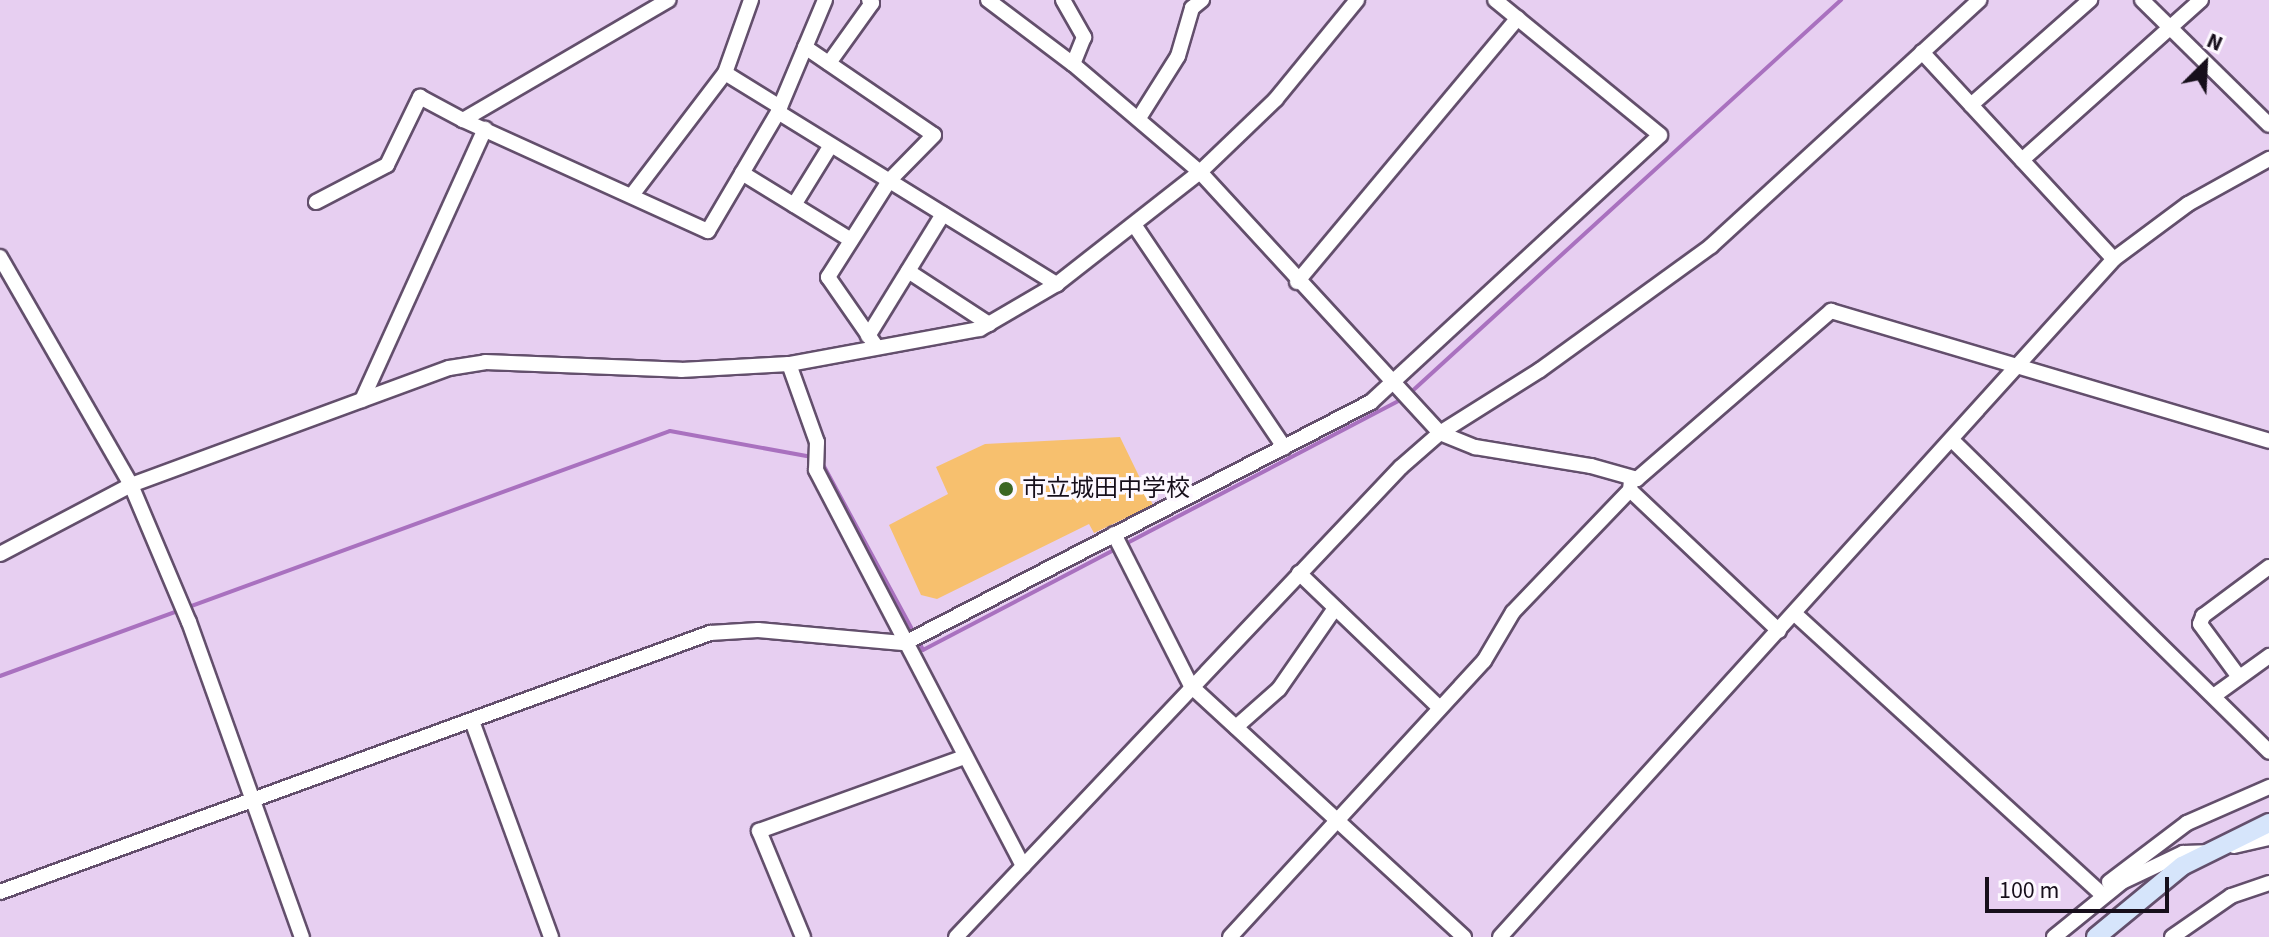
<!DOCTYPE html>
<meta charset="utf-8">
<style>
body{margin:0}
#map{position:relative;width:2269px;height:937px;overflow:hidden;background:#e7cff1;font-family:"Source Sans 3","Noto Sans JP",sans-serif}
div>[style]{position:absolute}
.green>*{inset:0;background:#f7c06e}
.stream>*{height:4px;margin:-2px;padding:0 2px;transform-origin:2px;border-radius:2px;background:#a971bf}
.roads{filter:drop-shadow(2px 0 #634f6c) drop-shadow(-2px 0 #634f6c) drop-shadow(0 2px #634f6c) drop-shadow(0 -2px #634f6c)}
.minor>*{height:14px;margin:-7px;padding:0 7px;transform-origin:7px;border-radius:7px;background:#fff}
.major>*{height:18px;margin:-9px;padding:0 9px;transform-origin:9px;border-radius:9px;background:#d6e5fb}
.dots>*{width:22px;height:22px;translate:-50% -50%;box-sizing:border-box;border:4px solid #fdf8ff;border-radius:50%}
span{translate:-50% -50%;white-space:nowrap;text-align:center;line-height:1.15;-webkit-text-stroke:6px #fdf8ff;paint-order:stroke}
.poi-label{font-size:24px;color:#170f1b}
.left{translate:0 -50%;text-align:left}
.north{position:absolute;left:2165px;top:24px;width:80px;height:80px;-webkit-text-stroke:6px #fdf8ff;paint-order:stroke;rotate:24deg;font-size:22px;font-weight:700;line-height:32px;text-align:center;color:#170f1b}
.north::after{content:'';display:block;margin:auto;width:28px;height:36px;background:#170f1b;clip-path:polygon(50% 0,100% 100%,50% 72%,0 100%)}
.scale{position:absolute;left:1985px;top:877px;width:184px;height:36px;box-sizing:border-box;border:4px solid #170f1b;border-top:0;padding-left:10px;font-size:24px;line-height:28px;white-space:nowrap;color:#170f1b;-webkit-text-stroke:6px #fdf8ff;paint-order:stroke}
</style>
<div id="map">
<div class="green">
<div style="clip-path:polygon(1120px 437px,1153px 505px,1094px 533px,1089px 524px,937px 599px,921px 595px,889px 525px,948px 494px,936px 467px,985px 444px)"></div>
</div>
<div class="stream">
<div style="left:1409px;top:394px;width:585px;rotate:-42.37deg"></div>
<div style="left:820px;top:459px;width:198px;rotate:61.6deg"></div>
<div style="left:918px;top:640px;width:11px;rotate:63deg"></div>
<div style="left:923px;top:650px;width:541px;rotate:-27.65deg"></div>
<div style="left:0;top:676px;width:713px;rotate:-20.09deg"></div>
<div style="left:670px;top:431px;width:143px;rotate:10.4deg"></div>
</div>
<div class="roads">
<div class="minor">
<div style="left:751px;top:0;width:77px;rotate:109.6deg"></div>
<div style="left:725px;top:73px;width:65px;rotate:31.7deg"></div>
<div style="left:825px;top:0;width:121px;rotate:112.8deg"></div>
<div style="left:778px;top:112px;width:328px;rotate:31.7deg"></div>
<div style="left:988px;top:0;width:106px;rotate:37deg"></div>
<div style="left:1073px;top:64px;width:167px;rotate:40.4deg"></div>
<div style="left:1200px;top:172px;width:355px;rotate:47.4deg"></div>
<div style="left:1440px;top:433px;width:38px;rotate:22deg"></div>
<div style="left:1475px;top:447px;width:118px;rotate:9.3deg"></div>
<div style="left:1591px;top:466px;width:48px;rotate:15.8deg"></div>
<div style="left:1637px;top:479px;width:257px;rotate:-40.9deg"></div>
<div style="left:1831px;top:311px;width:457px;rotate:16.5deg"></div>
<div style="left:1063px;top:0;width:43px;rotate:60.4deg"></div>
<div style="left:1084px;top:37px;width:29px;rotate:112deg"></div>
<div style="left:2142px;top:0;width:178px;rotate:44.5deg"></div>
<div style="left:805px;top:47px;width:156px;rotate:34.3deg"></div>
<div style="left:934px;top:135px;width:64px;rotate:134.4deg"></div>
<div style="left:889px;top:181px;width:114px;rotate:122.4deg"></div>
<div style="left:828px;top:277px;width:84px;rotate:55.2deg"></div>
<div style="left:1922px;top:52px;width:282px;rotate:47.2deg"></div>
<div style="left:829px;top:63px;width:74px;rotate:-54.4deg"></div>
<div style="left:872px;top:3px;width:4px;rotate:-135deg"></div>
<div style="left:1971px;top:105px;width:159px;rotate:-41.4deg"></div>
<div style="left:1139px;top:118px;width:73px;rotate:-57.8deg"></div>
<div style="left:1178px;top:56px;width:50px;rotate:-73.7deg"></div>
<div style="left:1192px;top:8px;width:13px;rotate:-39deg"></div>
<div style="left:463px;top:120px;width:269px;rotate:24.4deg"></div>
<div style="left:708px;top:231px;width:138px;rotate:-59.5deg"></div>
<div style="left:2022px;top:160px;width:240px;rotate:-41.8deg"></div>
<div style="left:742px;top:173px;width:128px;rotate:31.6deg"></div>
<div style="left:632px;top:195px;width:153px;rotate:-52.7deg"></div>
<div style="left:316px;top:202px;width:80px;rotate:-27.5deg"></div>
<div style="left:387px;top:165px;width:76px;rotate:-64.1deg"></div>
<div style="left:420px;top:97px;width:49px;rotate:28.1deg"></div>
<div style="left:463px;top:120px;width:238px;rotate:-30.3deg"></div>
<div style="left:794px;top:205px;width:70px;rotate:-58.3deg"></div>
<div style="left:1135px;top:226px;width:267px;rotate:56deg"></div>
<div style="left:0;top:257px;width:263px;rotate:60.1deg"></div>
<div style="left:131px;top:485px;width:149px;rotate:67.1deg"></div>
<div style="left:189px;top:622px;width:335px;rotate:70.3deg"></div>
<div style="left:908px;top:271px;width:97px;rotate:33.2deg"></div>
<div style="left:1297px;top:282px;width:344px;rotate:-50.1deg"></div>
<div style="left:868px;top:336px;width:143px;rotate:-58.4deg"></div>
<div style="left:789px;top:364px;width:83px;rotate:70.3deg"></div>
<div style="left:817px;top:442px;width:28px;rotate:92deg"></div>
<div style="left:816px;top:470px;width:447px;rotate:62.4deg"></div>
<div style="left:362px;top:400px;width:298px;rotate:-65.6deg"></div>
<div style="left:1954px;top:442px;width:442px;rotate:44.5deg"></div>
<div style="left:1630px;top:490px;width:205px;rotate:43.4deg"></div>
<div style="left:1114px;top:534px;width:170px;rotate:63.1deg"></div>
<div style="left:1191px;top:686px;width:371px;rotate:42.6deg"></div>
<div style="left:0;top:554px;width:148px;rotate:-27.8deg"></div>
<div style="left:131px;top:485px;width:339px;rotate:-20.2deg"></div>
<div style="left:449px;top:368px;width:36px;rotate:-9deg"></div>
<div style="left:485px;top:362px;width:196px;rotate:2.3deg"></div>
<div style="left:681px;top:370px;width:108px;rotate:-3.2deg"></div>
<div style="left:789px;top:364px;width:194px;rotate:-10.4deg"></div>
<div style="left:980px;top:329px;width:89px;rotate:-30.3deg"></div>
<div style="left:1057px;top:284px;width:182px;rotate:-38.1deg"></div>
<div style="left:1200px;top:172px;width:105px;rotate:-43.8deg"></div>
<div style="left:1276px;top:99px;width:128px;rotate:-50.7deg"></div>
<div style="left:1299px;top:573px;width:195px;rotate:43.8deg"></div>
<div style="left:1795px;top:614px;width:416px;rotate:42.4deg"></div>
<div style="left:2239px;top:677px;width:66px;rotate:-126.3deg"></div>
<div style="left:2200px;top:624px;width:9px;rotate:-69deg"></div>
<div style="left:2203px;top:616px;width:82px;rotate:-36.6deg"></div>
<div style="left:2215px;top:695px;width:67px;rotate:-35.8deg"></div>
<div style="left:472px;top:721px;width:230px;rotate:69.9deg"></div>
<div style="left:1236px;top:727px;width:57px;rotate:-41.5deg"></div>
<div style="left:1279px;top:689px;width:98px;rotate:-55.3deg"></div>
<div style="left:2234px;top:846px;width:36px;rotate:-13deg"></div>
<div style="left:2109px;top:882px;width:98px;rotate:-37.1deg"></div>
<div style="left:2187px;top:823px;width:90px;rotate:-23.7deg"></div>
<div style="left:0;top:892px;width:756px;rotate:-20.04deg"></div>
<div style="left:710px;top:633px;width:48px;rotate:-3.6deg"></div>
<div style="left:758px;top:630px;width:148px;rotate:5.1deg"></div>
<div style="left:905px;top:643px;width:525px;rotate:-27.35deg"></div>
<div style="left:1371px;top:402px;width:393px;rotate:-42.7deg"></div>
<div style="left:1660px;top:135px;width:213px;rotate:-140.7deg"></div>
<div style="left:803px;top:937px;width:115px;rotate:-112.5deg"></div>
<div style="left:759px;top:831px;width:219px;rotate:-19.8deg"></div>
<div style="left:956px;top:937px;width:647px;rotate:-46.57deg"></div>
<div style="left:1401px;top:467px;width:52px;rotate:-41.1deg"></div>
<div style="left:1440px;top:433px;width:118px;rotate:-32.2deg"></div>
<div style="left:1540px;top:370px;width:211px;rotate:-35.9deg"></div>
<div style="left:1711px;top:246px;width:364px;rotate:-42.5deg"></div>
<div style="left:1230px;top:937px;width:375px;rotate:-47.4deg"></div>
<div style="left:1484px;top:661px;width:57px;rotate:-59.4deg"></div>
<div style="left:1513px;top:612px;width:169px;rotate:-46.2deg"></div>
<div style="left:1630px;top:490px;width:10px;rotate:-84deg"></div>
<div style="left:1500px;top:937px;width:915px;rotate:-47.84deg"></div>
<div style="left:2114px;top:259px;width:92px;rotate:-36.6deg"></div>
<div style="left:2188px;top:204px;width:93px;rotate:-29.1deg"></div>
<div style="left:2054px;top:937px;width:87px;rotate:-39deg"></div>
<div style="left:2122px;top:882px;width:68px;rotate:-25.4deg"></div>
<div style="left:2183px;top:853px;width:23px;rotate:-2deg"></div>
<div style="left:2172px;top:937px;width:72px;rotate:-34.8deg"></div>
<div style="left:2231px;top:896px;width:40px;rotate:-18.9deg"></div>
</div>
<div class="major">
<div style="left:2096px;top:937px;width:112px;rotate:-39.5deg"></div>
<div style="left:2182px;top:866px;width:97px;rotate:-26.3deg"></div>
</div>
</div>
<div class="dots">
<div style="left:1006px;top:489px;background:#3c6623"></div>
</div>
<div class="poi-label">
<span class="left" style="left:1022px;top:489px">市立城田中学校</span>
</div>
<div class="north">N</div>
<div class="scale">100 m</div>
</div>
